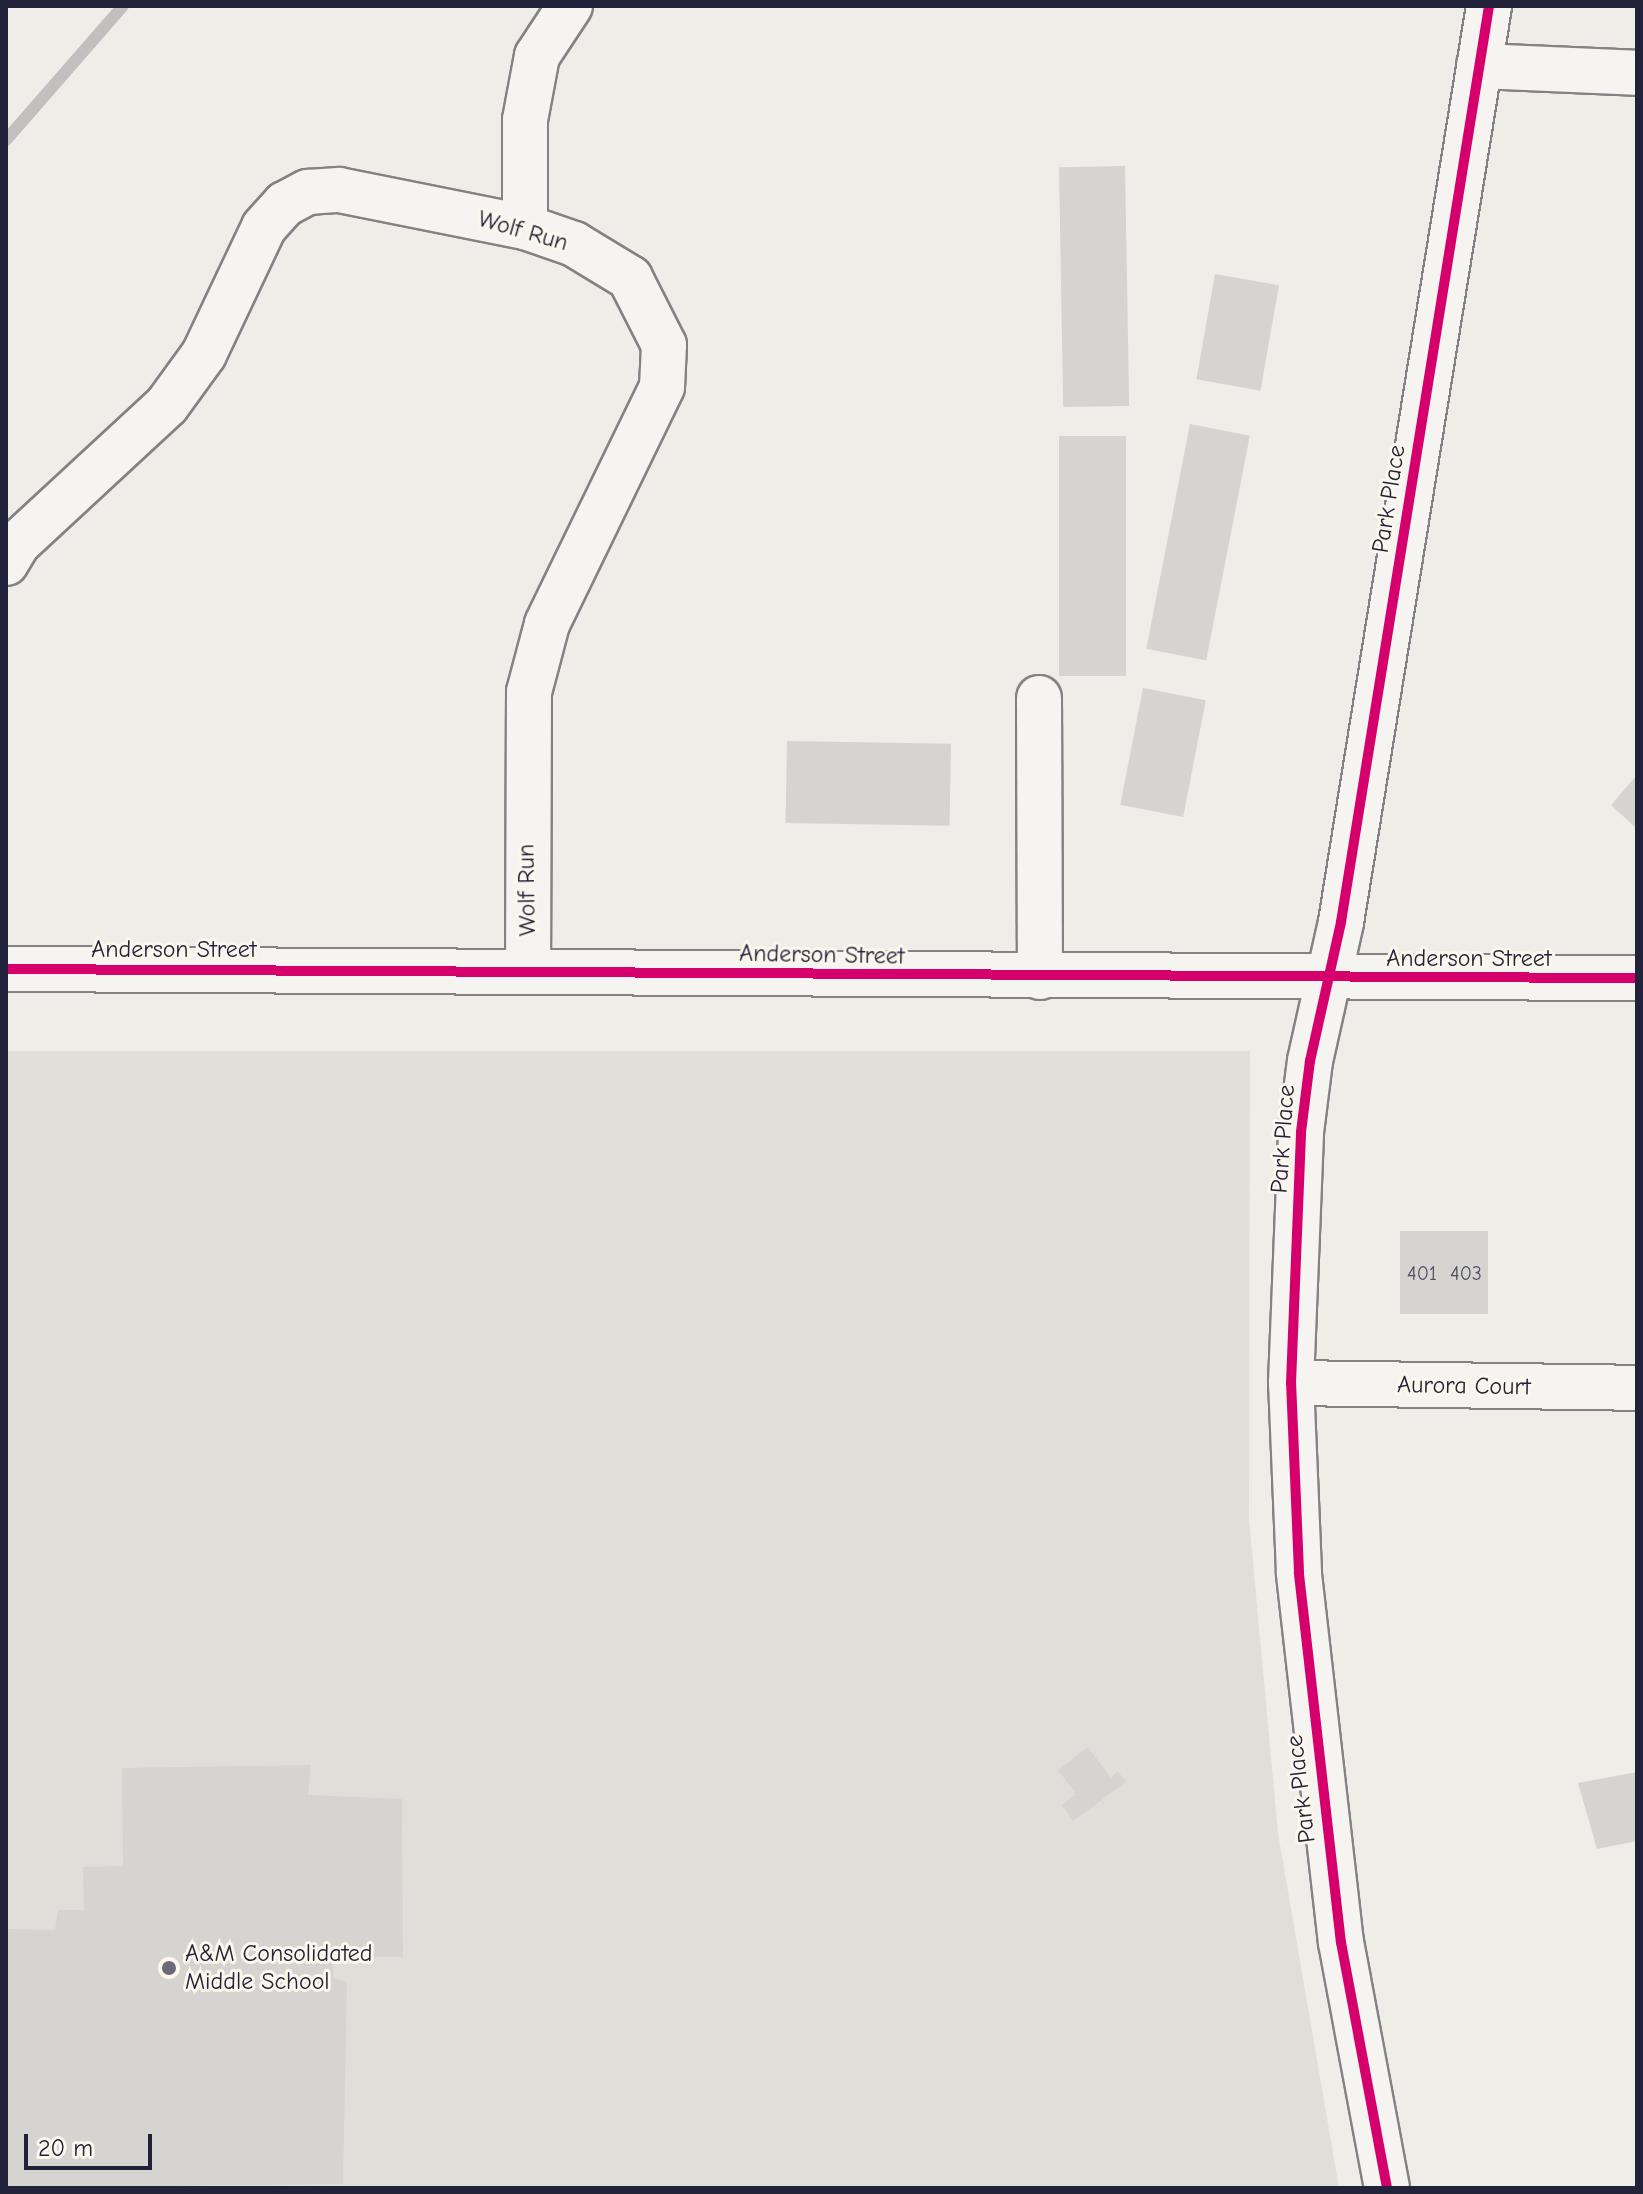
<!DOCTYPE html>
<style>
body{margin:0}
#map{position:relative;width:1643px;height:2194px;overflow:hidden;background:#efede8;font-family:"Comic Neue",sans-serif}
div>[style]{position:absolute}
.built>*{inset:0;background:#e1ded9}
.green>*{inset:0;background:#e0ded9;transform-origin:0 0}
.stream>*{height:12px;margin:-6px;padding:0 6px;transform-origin:6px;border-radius:6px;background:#c2bfbf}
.building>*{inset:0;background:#d6d4d1;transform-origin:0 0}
.roads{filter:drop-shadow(2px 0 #838284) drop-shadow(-2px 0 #838284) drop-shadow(0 2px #838284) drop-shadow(0 -2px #838284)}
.minor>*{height:44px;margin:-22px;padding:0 22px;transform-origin:22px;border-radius:22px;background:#f5f4f0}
.cycleway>*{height:10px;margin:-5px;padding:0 5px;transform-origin:5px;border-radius:5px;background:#d6006c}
.dots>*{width:22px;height:22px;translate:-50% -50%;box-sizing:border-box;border:4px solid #fbf7ec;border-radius:50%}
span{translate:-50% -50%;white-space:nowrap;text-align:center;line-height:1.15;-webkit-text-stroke:6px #fbf7ec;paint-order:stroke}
.number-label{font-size:20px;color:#4f4e60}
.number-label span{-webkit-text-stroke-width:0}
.street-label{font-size:24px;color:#22223b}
.poi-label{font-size:24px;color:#22223b}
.left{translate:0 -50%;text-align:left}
.frame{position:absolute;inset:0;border:8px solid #22223b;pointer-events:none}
.scale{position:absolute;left:24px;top:2134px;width:128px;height:36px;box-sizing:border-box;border:4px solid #22223b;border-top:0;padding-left:10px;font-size:24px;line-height:28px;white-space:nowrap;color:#22223b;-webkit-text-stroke:6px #fbf7ec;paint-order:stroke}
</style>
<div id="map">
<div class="built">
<div style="clip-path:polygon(6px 1051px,1250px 1051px,1249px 1519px,1278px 1833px,1339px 2188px,6px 2188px)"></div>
</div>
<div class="green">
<div style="clip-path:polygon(evenodd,318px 1229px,957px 1233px,1031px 1245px,1066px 1260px,1099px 1280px,1152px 1334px,1185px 1401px,1194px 1438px,1193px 1514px,1170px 1585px,1124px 1646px,1088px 1676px,1135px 1677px,1133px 1717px,120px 1711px,122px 1671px,179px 1671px,120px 1612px,86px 1545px,75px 1470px,87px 1396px,122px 1329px,176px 1276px,243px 1241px,318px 1229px,318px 1270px,957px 1273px,1019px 1284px,1047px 1296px,1098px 1333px,1135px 1384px,1154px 1444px,1156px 1476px,1146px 1538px,1133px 1567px,1096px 1618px,1045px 1655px,985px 1673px,314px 1672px,252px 1662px,197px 1633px,152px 1589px,124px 1532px,115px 1470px,118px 1439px,138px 1379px,176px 1328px,227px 1291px,256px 1280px,318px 1270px)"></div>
<div style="left:287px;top:1318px;width:699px;height:310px"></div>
<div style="left:1021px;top:1854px;width:233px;height:334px"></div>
<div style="clip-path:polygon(956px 1865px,725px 2133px,663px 2065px,626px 1986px)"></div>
</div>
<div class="stream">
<div style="left:6px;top:140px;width:178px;rotate:-48.9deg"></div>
</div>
<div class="building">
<div style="left:1125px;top:166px;width:240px;height:66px;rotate:89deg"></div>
<div style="left:1215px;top:274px;width:65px;height:107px;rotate:10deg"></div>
<div style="left:1190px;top:424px;width:61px;height:229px;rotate:11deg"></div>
<div style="left:1059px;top:436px;width:67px;height:240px"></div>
<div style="left:1143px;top:688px;width:64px;height:119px;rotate:11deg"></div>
<div style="left:787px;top:741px;width:164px;height:82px;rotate:1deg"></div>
<div style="clip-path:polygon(1637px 775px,1637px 829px,1611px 805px)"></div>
<div style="left:1400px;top:1231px;width:88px;height:83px"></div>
<div style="clip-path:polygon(1088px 1747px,1111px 1778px,1118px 1771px,1126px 1782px,1073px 1821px,1062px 1805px,1076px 1794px,1058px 1770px)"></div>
<div style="clip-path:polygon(311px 1765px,308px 1795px,402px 1799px,403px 1957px,333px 1956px,333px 1979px,347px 1981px,343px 2184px,6px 2188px,6px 1929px,55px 1930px,58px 1910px,84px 1910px,83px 1867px,123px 1866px,122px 1768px)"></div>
<div style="clip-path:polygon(1637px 1772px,1637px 1841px,1597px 1849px,1578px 1783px)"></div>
</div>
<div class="roads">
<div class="minor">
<div style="left:1479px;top:66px;width:158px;rotate:2.5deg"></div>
<div style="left:525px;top:227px;width:107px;rotate:-90deg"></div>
<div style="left:525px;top:120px;width:65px;rotate:-79.4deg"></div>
<div style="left:537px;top:56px;width:60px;rotate:-56.6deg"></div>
<div style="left:6px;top:563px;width:23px;rotate:-59deg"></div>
<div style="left:18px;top:543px;width:203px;rotate:-42.8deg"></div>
<div style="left:167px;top:405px;width:63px;rotate:-54deg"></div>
<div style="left:204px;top:354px;width:140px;rotate:-64.7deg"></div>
<div style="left:264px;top:227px;width:31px;rotate:-48deg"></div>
<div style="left:285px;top:204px;width:26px;rotate:-28deg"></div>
<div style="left:308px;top:192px;width:31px;rotate:-4deg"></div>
<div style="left:339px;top:190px;width:190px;rotate:11.3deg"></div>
<div style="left:525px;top:227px;width:52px;rotate:19.1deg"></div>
<div style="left:574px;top:244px;width:66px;rotate:31.3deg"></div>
<div style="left:630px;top:278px;width:75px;rotate:63.1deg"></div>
<div style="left:664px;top:345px;width:42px;rotate:92.7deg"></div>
<div style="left:662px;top:387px;width:263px;rotate:115.9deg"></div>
<div style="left:547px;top:624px;width:70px;rotate:104.8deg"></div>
<div style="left:529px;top:692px;width:280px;rotate:90.2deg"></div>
<div style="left:1039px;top:698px;width:279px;rotate:89.8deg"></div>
<div style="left:6px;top:969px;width:1631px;rotate:0.32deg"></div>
<div style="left:1291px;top:1383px;width:346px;rotate:0.8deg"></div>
<div style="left:1387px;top:2188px;width:249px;rotate:-100.6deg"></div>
<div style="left:1341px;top:1943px;width:373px;rotate:-96.5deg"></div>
<div style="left:1299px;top:1572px;width:189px;rotate:-92.4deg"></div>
<div style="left:1291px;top:1383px;width:251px;rotate:-87.7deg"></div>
<div style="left:1301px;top:1132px;width:72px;rotate:-82.8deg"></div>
<div style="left:1310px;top:1061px;width:142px;rotate:-77.4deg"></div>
<div style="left:1341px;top:922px;width:928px;rotate:-80.82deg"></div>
</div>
</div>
<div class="cycleway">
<div style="left:6px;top:969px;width:1631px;rotate:0.32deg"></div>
<div style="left:1387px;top:2188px;width:249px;rotate:-100.6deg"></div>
<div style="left:1341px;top:1943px;width:373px;rotate:-96.5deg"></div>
<div style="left:1299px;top:1572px;width:189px;rotate:-92.4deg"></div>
<div style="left:1291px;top:1383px;width:251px;rotate:-87.7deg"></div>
<div style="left:1301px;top:1132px;width:72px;rotate:-82.8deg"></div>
<div style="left:1310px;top:1061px;width:142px;rotate:-77.4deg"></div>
<div style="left:1341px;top:922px;width:928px;rotate:-80.82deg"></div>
</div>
<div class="dots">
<div style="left:169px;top:1968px;background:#6a6978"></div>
</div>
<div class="number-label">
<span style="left:1422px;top:1273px">401</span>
<span style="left:1466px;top:1273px">403</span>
</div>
<div class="street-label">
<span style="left:523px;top:231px;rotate:16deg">Wolf Run</span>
<span style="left:1389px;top:499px;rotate:-81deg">Park Place</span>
<span style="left:527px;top:890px;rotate:-91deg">Wolf Run</span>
<span style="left:174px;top:950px">Anderson Street</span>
<span style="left:822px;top:955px;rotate:1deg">Anderson Street</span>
<span style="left:1469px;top:959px">Anderson Street</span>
<span style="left:1283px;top:1139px;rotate:-86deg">Park Place</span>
<span style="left:1464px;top:1386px;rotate:1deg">Aurora Court</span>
<span style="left:1301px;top:1789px;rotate:-97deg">Park Place</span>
</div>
<div class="poi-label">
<span class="left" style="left:185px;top:1968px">A&amp;M Consolidated<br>Middle School</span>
</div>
<div class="frame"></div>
<div class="scale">20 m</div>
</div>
